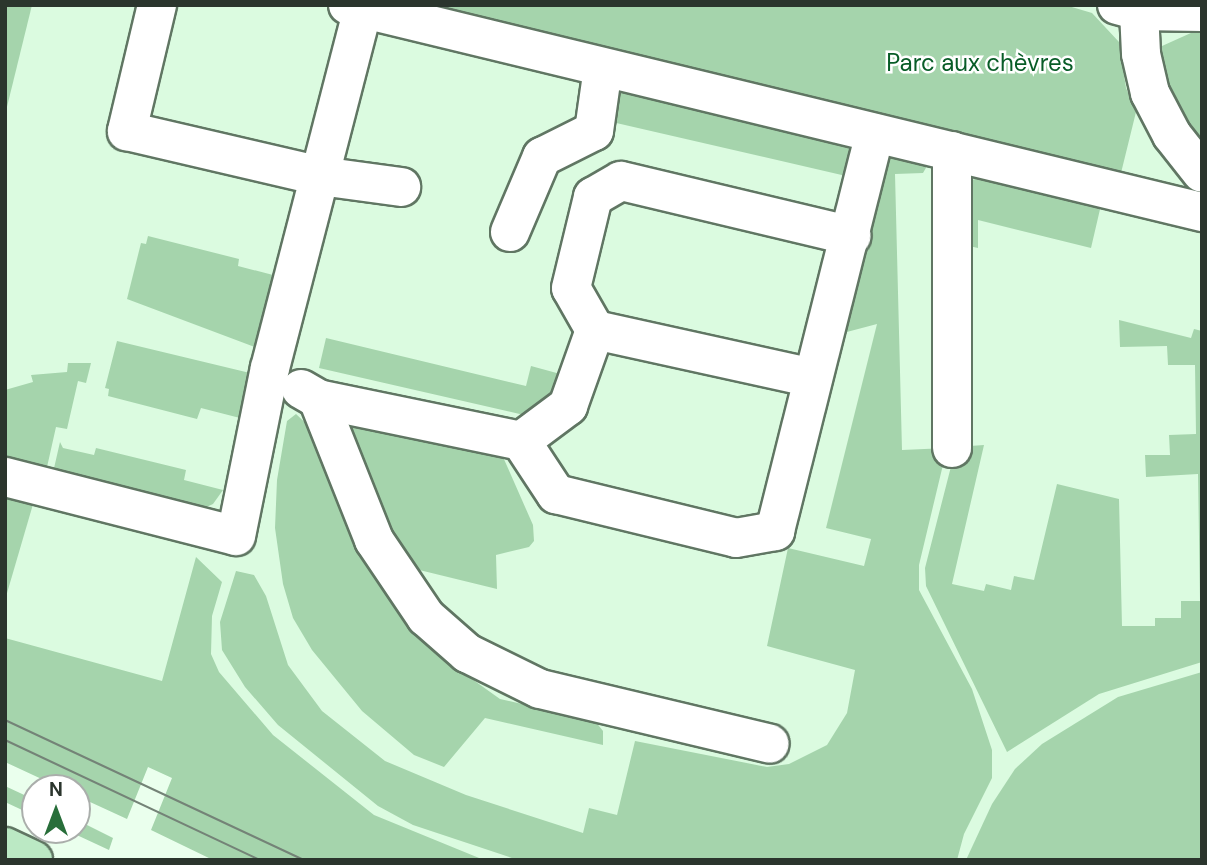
<!DOCTYPE html>
<meta charset="utf-8">
<style>
body{margin:0}
#map{position:relative;width:1207px;height:865px;overflow:hidden;background:#eaffed;font-family:"DM Sans",sans-serif}
div>[style]{position:absolute}
.built>*{inset:0;background:#dbfbe0}
.green>*{inset:0;background:#a5d4ac;transform-origin:0 0}
.roads{filter:drop-shadow(2px 0 #607663) drop-shadow(-2px 0 #607663) drop-shadow(0 2px #607663) drop-shadow(0 -2px #607663)}
.minor>*{height:38px;margin:-19px;padding:0 19px;transform-origin:19px;border-radius:19px;background:#fff}
.major>*{height:38px;margin:-19px;padding:0 19px;transform-origin:19px;border-radius:19px;background:#bbe9c4}
.tram>*{height:2px;margin:-1px;padding:0 1px;transform-origin:1px;border-radius:1px;background:#748377}
span{translate:-50% -50%;white-space:nowrap;text-align:center;line-height:1.15;-webkit-text-stroke:5px #fff;paint-order:stroke}
.park-label{font-size:24px;color:#085c27}
.frame{position:absolute;inset:0;border:7px solid #2b352d;pointer-events:none}
.north{position:absolute;left:21px;top:774px;width:70px;height:70px;box-sizing:border-box;background:#fff;border:2px solid #aaaeab;border-radius:50%;rotate:0deg;font-size:19px;font-weight:700;line-height:28px;text-align:center;color:#2b352d}
.north::after{content:'';display:block;margin:auto;width:24px;height:32px;background:#286e3a;clip-path:polygon(50% 0,100% 100%,50% 72%,0 100%)}
</style>
<div id="map">
<div class="built">
<div style="clip-path:polygon(5px 5px,1202px 5px,1202px 860px,347px 860px,5px 699px)"></div>
</div>
<div class="green">
<div style="clip-path:polygon(5px 5px,32px 5px,5px 115px)"></div>
<div style="clip-path:polygon(434px 5px,1065px 5px,1092px 13px,1119px 42px,1126px 88px,1136px 112px,1121px 173px,463px 17px)"></div>
<div style="clip-path:polygon(1202px 28px,1202px 145px,1186px 129px,1155px 58px,1162px 46px)"></div>
<div style="left:620px;top:92px;width:248px;height:31px;rotate:13deg"></div>
<div style="clip-path:polygon(888px 151px,926px 162px,927px 166px,923px 173px,895px 174px,902px 450px,947px 448px,919px 565px,919px 590px,972px 689px,992px 750px,992px 778px,964px 834px,957px 860px,518px 860px,413px 825px,378px 806px,278px 725px,245px 687px,222px 650px,220px 622px,236px 571px,254px 575px,266px 596px,288px 665px,322px 711px,385px 761px,466px 795px,583px 833px,589px 808px,617px 815px,635px 741px,767px 767px,789px 764px,827px 745px,847px 713px,855px 670px,767px 646px,788px 548px,864px 566px,871px 539px,826px 528px,877px 324px,843px 333px)"></div>
<div style="clip-path:polygon(981px 177px,1101px 205px,1091px 248px,978px 220px,978px 248px,969px 246px,969px 181px)"></div>
<div style="clip-path:polygon(148px 236px,239px 259px,238px 266px,273px 275px,257px 348px,127px 299px,141px 243px,146px 244px)"></div>
<div style="clip-path:polygon(1119px 320px,1191px 338px,1194px 329px,1202px 331px,1202px 662px,1099px 694px,1007px 752px,926px 586px,925px 568px,956px 447px,984px 445px,952px 584px,984px 591px,986px 584px,1011px 590px,1014px 576px,1034px 580px,1057px 484px,1119px 499px,1122px 626px,1155px 626px,1155px 618px,1181px 618px,1181px 601px,1200px 601px,1198px 474px,1146px 477px,1145px 455px,1170px 455px,1169px 435px,1196px 434px,1195px 365px,1168px 365px,1167px 346px,1120px 347px)"></div>
<div style="clip-path:polygon(326px 338px,526px 386px,531px 366px,564px 375px,552px 395px,524px 415px,319px 368px)"></div>
<div style="clip-path:polygon(117px 341px,250px 373px,240px 418px,201px 408px,197px 419px,108px 396px,109px 389px,105px 388px)"></div>
<div style="clip-path:polygon(68px 363px,91px 363px,86px 383px,78px 381px,67px 429px,56px 427px,45px 476px,5px 466px,5px 390px,33px 382px,31px 375px,67px 372px)"></div>
<div style="clip-path:polygon(296px 414px,313px 430px,396px 602px,434px 652px,500px 699px,595px 721px,603px 731px,603px 745px,485px 718px,444px 767px,414px 755px,362px 711px,312px 650px,293px 618px,283px 584px,275px 528px,277px 480px,287px 421px)"></div>
<div style="clip-path:polygon(341px 420px,503px 457px,533px 525px,534px 541px,529px 547px,496px 555px,497px 589px,407px 567px)"></div>
<div style="clip-path:polygon(60px 442px,63px 448px,94px 455px,96px 448px,186px 470px,184px 480px,223px 490px,213px 504px,200px 510px,52px 477px)"></div>
<div style="clip-path:polygon(5px 486px,36px 494px,5px 600px)"></div>
<div style="clip-path:polygon(196px 557px,222px 582px,212px 616px,211px 654px,219px 672px,273px 735px,374px 815px,484px 860px,213px 860px,151px 830px,172px 778px,148px 767px,127px 819px,77px 796px,77px 788px,61px 788px,5px 762px,5px 638px,162px 681px)"></div>
<div style="clip-path:polygon(1202px 672px,1202px 860px,966px 860px,992px 804px,1015px 769px,1042px 744px,1118px 697px)"></div>
<div style="clip-path:polygon(5px 786px,35px 800px,35px 816px,5px 802px)"></div>
<div style="clip-path:polygon(77px 820px,113px 838px,109px 850px,66px 830px,77px 830px)"></div>
</div>
<div class="roads">
<div class="minor">
<div style="left:157px;top:5px;width:130px;rotate:103.4deg"></div>
<div style="left:127px;top:131px;width:198px;rotate:13.1deg"></div>
<div style="left:320px;top:176px;width:82px;rotate:7.7deg"></div>
<div style="left:348px;top:5px;width:879px;rotate:13.63deg"></div>
<div style="left:1117px;top:5px;width:23px;rotate:15deg"></div>
<div style="left:1139px;top:11px;width:63px;rotate:0.9deg"></div>
<div style="left:1139px;top:11px;width:43px;rotate:87.3deg"></div>
<div style="left:1141px;top:54px;width:40px;rotate:77deg"></div>
<div style="left:1150px;top:93px;width:47px;rotate:62.4deg"></div>
<div style="left:1172px;top:135px;width:48px;rotate:51.7deg"></div>
<div style="left:952px;top:151px;width:297px;rotate:90deg"></div>
<div style="left:510px;top:232px;width:82px;rotate:-66.9deg"></div>
<div style="left:542px;top:157px;width:58px;rotate:-26.6deg"></div>
<div style="left:594px;top:131px;width:64px;rotate:-81.9deg"></div>
<div style="left:595px;top:330px;width:223px;rotate:12.4deg"></div>
<div style="left:301px;top:389px;width:20px;rotate:30deg"></div>
<div style="left:318px;top:399px;width:152px;rotate:68.3deg"></div>
<div style="left:374px;top:540px;width:93px;rotate:56deg"></div>
<div style="left:426px;top:617px;width:55px;rotate:41.3deg"></div>
<div style="left:467px;top:653px;width:81px;rotate:26.3deg"></div>
<div style="left:540px;top:689px;width:236px;rotate:13.4deg"></div>
<div style="left:318px;top:399px;width:207px;rotate:11.7deg"></div>
<div style="left:521px;top:441px;width:64px;rotate:56.6deg"></div>
<div style="left:556px;top:494px;width:185px;rotate:13.7deg"></div>
<div style="left:736px;top:538px;width:40px;rotate:-10deg"></div>
<div style="left:775px;top:531px;width:410px;rotate:-75.9deg"></div>
<div style="left:521px;top:441px;width:59px;rotate:-36.7deg"></div>
<div style="left:568px;top:406px;width:81px;rotate:-70.4deg"></div>
<div style="left:595px;top:330px;width:48px;rotate:-119.7deg"></div>
<div style="left:571px;top:288px;width:94px;rotate:-76.4deg"></div>
<div style="left:593px;top:197px;width:32px;rotate:-30deg"></div>
<div style="left:621px;top:181px;width:237px;rotate:13.4deg"></div>
<div style="left:5px;top:477px;width:238px;rotate:14.3deg"></div>
<div style="left:236px;top:536px;width:171px;rotate:-78.6deg"></div>
<div style="left:270px;top:368px;width:375px;rotate:-75.5deg"></div>
</div>
<div class="major">
<div style="left:5px;top:847px;width:31px;rotate:25deg"></div>
</div>
</div>
<div class="tram">
<div style="left:5px;top:720px;width:330px;rotate:25.1deg"></div>
<div style="left:5px;top:740px;width:282px;rotate:25.2deg"></div>
</div>
<div class="park-label">
<span style="left:980px;top:63px">Parc aux chèvres</span>
</div>
<div class="frame"></div>
<div class="north">N</div>
</div>
